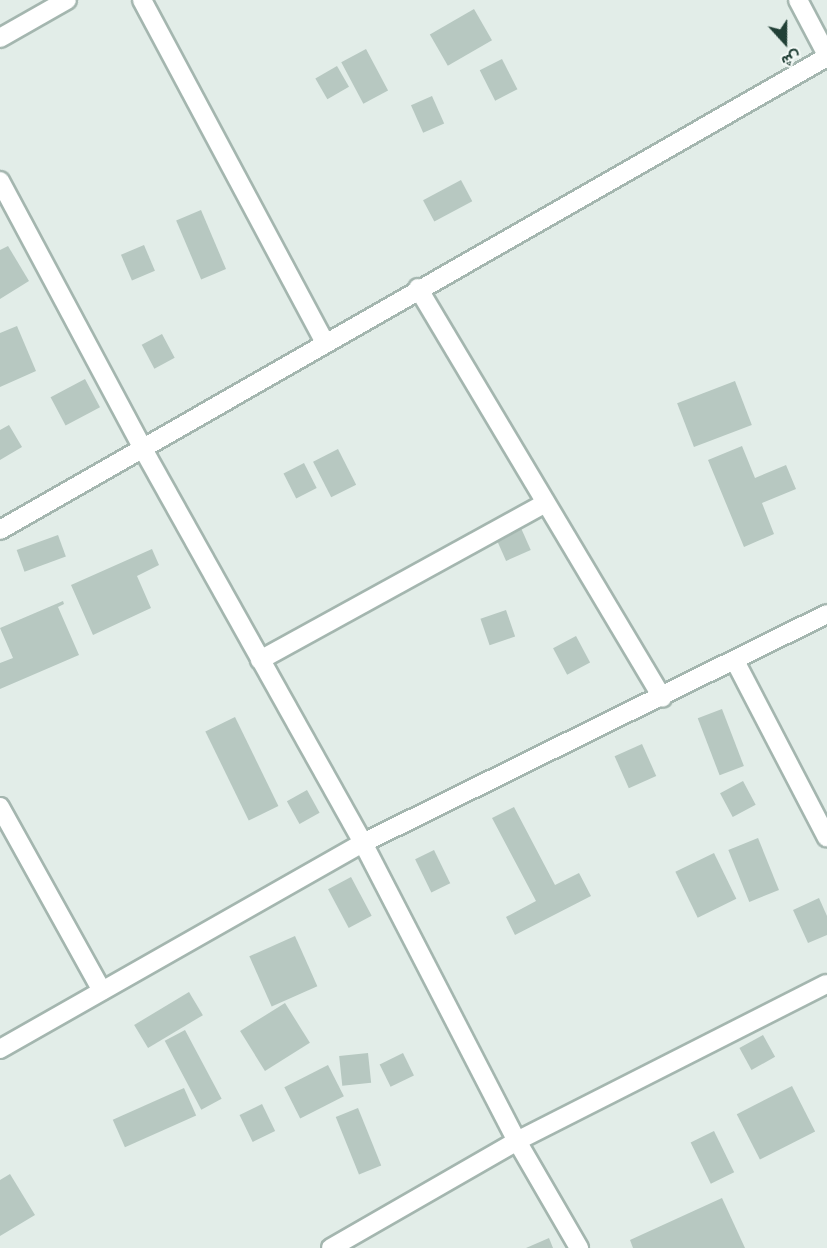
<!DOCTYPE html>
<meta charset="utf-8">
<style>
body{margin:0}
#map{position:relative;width:827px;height:1248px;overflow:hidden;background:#e2ede8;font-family:Montserrat,Vazirmatn,sans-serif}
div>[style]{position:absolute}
.building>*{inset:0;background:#b7c8c1;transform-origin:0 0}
.roads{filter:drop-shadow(2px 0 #a4b6af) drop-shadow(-2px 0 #a4b6af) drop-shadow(0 2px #a4b6af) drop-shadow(0 -2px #a4b6af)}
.minor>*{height:18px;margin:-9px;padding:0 9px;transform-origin:9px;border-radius:9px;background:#fff}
span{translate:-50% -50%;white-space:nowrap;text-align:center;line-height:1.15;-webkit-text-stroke:5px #f3f9f6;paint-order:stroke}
.north{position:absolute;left:755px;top:12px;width:60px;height:60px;-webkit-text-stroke:4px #f3f9f6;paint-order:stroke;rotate:159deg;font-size:16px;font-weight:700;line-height:24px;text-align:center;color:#214036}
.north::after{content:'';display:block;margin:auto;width:21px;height:27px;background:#214036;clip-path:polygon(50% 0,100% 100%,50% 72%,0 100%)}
</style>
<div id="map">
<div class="building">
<div style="left:474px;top:9px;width:36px;height:51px;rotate:60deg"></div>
<div style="left:366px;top:49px;width:47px;height:28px;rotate:62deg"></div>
<div style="left:502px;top:59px;width:34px;height:25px;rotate:63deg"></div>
<div style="left:337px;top:66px;width:24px;height:25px;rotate:60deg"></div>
<div style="left:432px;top:96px;width:30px;height:23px;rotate:66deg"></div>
<div style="left:461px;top:180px;width:24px;height:43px;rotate:62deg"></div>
<div style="left:201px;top:210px;width:64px;height:27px;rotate:67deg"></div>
<div style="left:144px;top:245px;width:28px;height:25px;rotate:67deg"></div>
<div style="clip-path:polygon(8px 246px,29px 281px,0 299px,0 250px)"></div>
<div style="clip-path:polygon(17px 326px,36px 371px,0 387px,0 333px)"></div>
<div style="left:162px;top:334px;width:27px;height:23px;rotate:62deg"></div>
<div style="left:85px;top:379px;width:32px;height:39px;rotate:62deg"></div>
<div style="left:735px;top:381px;width:47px;height:62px;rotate:69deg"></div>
<div style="clip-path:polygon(9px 425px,22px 447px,0 460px,0 430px)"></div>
<div style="clip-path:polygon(742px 446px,755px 478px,786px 465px,796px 489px,762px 503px,774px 534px,744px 547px,708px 460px)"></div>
<div style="left:338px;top:449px;width:40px;height:28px;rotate:63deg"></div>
<div style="left:304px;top:463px;width:28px;height:23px;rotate:63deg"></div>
<div style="left:521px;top:528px;width:24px;height:27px;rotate:66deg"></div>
<div style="left:58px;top:535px;width:23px;height:44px;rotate:70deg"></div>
<div style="clip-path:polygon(152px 549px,159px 565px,137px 576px,151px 608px,93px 635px,71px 585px)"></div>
<div style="clip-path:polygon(63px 601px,64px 604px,58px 607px,79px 655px,0 689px,0 663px,13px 658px,0 628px)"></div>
<div style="left:506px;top:610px;width:28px;height:27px;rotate:71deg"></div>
<div style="left:576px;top:636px;width:30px;height:26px;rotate:62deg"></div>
<div style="left:722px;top:709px;width:61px;height:26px;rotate:69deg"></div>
<div style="left:235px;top:717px;width:99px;height:33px;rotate:64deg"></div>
<div style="left:642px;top:744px;width:35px;height:30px;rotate:66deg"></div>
<div style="left:743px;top:781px;width:27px;height:26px;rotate:62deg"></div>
<div style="left:307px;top:790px;width:26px;height:23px;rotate:61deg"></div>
<div style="clip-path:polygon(514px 807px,555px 885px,579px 873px,591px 896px,515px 935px,506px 917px,536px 901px,492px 818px)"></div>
<div style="left:758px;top:838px;width:56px;height:32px;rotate:68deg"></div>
<div style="left:434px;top:850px;width:37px;height:21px;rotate:64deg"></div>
<div style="left:714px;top:853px;width:51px;height:43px;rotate:64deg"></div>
<div style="left:351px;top:877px;width:44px;height:26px;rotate:62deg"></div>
<div style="clip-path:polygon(819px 898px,827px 916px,827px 935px,808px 943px,793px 910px)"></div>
<div style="left:295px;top:936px;width:55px;height:50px;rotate:66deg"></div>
<div style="left:189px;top:992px;width:27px;height:64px;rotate:59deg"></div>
<div style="left:285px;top:1003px;width:47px;height:53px;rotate:58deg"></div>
<div style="left:185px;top:1030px;width:78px;height:23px;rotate:62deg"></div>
<div style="left:763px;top:1035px;width:25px;height:27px;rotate:61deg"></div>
<div style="left:368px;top:1053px;width:30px;height:29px;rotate:84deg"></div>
<div style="left:403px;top:1053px;width:25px;height:26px;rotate:64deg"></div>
<div style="left:328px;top:1065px;width:35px;height:49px;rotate:63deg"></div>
<div style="left:792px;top:1086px;width:51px;height:62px;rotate:63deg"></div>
<div style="left:184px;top:1088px;width:30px;height:78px;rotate:66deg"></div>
<div style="left:262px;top:1104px;width:30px;height:25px;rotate:64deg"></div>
<div style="left:358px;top:1108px;width:62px;height:24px;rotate:68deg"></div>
<div style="left:714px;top:1131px;width:46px;height:26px;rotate:64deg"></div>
<div style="clip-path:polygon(10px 1174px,35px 1215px,0 1236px,0 1180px)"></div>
<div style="clip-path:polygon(722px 1198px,745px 1248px,633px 1248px,630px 1240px)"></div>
<div style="clip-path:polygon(549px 1238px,553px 1248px,526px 1248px)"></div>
</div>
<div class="roads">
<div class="minor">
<div style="left:142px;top:0;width:389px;rotate:61.9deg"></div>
<div style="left:798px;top:0;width:62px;rotate:62.2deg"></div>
<div style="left:0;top:38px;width:77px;rotate:-29.6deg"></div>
<div style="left:0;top:181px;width:304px;rotate:61.9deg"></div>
<div style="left:143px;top:449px;width:451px;rotate:60.8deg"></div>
<div style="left:363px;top:843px;width:335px;rotate:62.7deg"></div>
<div style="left:517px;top:1141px;width:124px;rotate:59.9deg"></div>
<div style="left:418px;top:288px;width:477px;rotate:59.2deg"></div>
<div style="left:0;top:530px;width:953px;rotate:-29.77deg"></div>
<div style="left:260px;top:660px;width:325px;rotate:-28.8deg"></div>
<div style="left:735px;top:661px;width:199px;rotate:62.5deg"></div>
<div style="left:0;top:807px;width:210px;rotate:61deg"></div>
<div style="left:0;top:1049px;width:417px;rotate:-29.6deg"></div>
<div style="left:363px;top:843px;width:517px;rotate:-26.27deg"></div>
<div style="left:331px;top:1248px;width:215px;rotate:-29.9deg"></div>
<div style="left:517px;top:1141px;width:347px;rotate:-26.9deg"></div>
</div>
</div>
<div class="north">ش</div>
</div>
